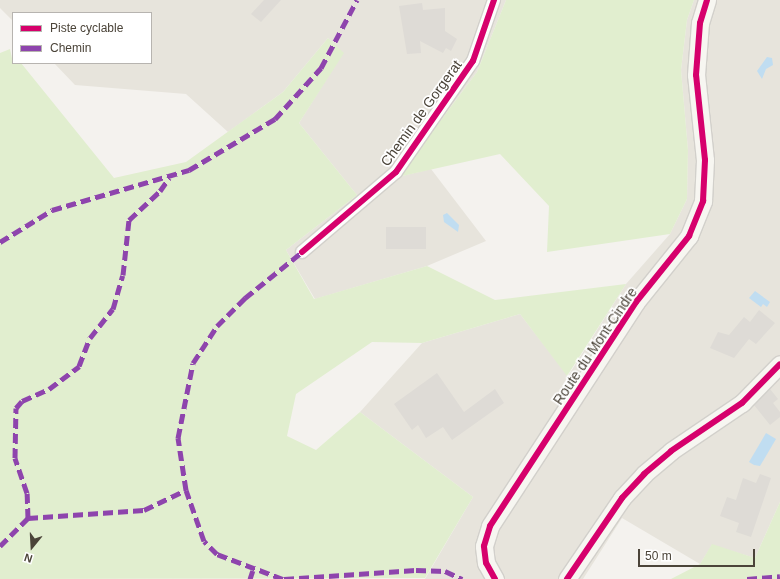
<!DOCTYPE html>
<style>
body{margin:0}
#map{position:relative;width:780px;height:579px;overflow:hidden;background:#f4f2ee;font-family:Helvetica,sans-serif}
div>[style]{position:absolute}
.residential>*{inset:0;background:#e7e4dc}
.green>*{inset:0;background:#e1eecf}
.water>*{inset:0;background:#c0ddf1}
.building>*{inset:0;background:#dedbd6;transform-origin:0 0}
.roads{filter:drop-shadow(1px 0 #d2d0cb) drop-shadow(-1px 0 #d2d0cb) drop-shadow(0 1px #d2d0cb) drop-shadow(0 -1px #d2d0cb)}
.street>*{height:12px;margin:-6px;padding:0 6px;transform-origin:6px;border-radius:6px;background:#fdfdfc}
.secondary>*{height:17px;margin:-8.5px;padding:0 8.5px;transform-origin:8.5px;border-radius:8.5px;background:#f7f6f1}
.quiet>*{height:5px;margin-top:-2.5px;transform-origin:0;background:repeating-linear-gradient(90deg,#8e44ad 0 10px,transparent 0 15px)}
.cycleway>*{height:6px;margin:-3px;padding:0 3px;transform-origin:3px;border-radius:3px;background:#d6006c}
span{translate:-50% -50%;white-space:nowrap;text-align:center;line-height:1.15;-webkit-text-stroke:3.5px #fff;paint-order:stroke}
.street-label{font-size:14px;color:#4b4439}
.legend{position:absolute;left:12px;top:12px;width:140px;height:52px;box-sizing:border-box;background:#fff;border:1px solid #b7b4b0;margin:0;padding:5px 7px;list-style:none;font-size:12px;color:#4b4439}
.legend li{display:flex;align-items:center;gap:8px;height:20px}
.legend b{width:20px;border:1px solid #b7b4b0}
.north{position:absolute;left:12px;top:527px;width:40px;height:40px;-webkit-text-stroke:3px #fff;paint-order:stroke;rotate:198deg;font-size:11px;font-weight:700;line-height:16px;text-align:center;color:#4b4439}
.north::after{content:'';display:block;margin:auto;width:14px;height:18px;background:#4b4439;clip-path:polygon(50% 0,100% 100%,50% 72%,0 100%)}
.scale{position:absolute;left:638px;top:549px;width:117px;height:18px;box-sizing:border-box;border:2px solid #4b4439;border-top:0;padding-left:5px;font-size:12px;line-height:14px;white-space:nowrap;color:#4b4439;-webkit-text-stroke:3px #fff;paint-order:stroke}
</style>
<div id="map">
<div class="residential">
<div style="clip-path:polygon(0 0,506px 0,477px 72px,398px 177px,431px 169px,486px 241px,427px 266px,315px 299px,286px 250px,357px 195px,299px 123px,343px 53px,328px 38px,283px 92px,228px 132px,186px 94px,75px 85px,54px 63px,151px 63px,151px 13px,13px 13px,13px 21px,0 8px)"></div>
<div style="clip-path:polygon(694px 0,780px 0,780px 502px,755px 558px,712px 545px,700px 564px,622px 518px,583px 579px,425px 579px,473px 497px,360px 412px,422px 343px,520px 314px,568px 376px,626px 284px,670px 234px,687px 199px,688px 150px,681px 70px,687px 20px)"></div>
</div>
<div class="green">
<div style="clip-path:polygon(506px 0,694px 0,687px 20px,681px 70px,688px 150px,687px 199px,670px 234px,547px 252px,549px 206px,500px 154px,398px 177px,477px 72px)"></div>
<div style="clip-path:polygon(328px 38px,344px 53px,299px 123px,357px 195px,286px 250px,314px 299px,427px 266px,495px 300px,626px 284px,567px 376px,520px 314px,422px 343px,372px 342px,296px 394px,287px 436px,316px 450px,360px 412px,473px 497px,425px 578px,0 579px,0 53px,10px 49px,13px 63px,21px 63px,114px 178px,186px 162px,283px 92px)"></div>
<div style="clip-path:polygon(780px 502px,780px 579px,671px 579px,700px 564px,712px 544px,755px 558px)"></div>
</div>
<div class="water">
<div style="clip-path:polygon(767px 57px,772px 58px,773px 65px,766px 69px,762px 79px,757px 71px)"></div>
<div style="clip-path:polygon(447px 213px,459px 225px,458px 232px,444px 222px,443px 215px)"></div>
<div style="clip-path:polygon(755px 291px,770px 302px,767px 307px,763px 304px,761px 307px,749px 298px)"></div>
<div style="clip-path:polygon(766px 433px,776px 439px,760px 466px,754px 465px,749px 462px)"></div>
</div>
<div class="building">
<div style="clip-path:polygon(264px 0,281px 0,261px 22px,251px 14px)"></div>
<div style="clip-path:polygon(422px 3px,423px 10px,445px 8px,445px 31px,457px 39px,451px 51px,446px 48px,443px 53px,420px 41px,421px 53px,407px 54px,399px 6px)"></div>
<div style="left:426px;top:227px;width:22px;height:40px;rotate:90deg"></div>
<div style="clip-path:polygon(759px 310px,775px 323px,756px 344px,749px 339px,734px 358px,710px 348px,718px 332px,729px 335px,744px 317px,750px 322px)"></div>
<div style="clip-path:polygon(437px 373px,464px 412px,495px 389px,504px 403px,452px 440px,443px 427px,426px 438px,418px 425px,412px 430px,394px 404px)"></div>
<div style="clip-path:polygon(770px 389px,778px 399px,773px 403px,780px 412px,780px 417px,770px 425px,754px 405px)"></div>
<div style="clip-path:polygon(760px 474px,771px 478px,751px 537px,736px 532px,739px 523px,720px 516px,727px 497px,736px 500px,743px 478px,756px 483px)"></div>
</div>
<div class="roads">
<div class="street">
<div style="left:302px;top:252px;width:123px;rotate:-40.4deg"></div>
<div style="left:396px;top:172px;width:135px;rotate:-55.3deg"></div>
<div style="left:473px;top:61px;width:65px;rotate:-71deg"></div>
</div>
<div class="secondary">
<div style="left:495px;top:579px;width:18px;rotate:-119deg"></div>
<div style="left:486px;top:563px;width:17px;rotate:-97deg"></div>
<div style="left:484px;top:546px;width:21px;rotate:-73deg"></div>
<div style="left:490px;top:526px;width:267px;rotate:-56.9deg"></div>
<div style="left:636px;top:302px;width:85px;rotate:-51.2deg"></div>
<div style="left:689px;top:236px;width:38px;rotate:-68deg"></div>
<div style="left:703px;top:201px;width:41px;rotate:-87.2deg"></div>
<div style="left:705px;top:160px;width:85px;rotate:-96deg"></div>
<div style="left:696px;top:75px;width:52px;rotate:-85.6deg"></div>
<div style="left:700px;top:23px;width:24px;rotate:-73deg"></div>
<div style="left:567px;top:579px;width:98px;rotate:-55.8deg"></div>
<div style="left:622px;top:498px;width:33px;rotate:-47deg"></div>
<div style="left:644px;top:474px;width:35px;rotate:-40deg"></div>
<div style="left:671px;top:451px;width:86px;rotate:-34.1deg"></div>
<div style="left:742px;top:403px;width:54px;rotate:-45.7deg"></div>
</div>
</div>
<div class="quiet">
<div style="left:0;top:242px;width:61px;rotate:-31.6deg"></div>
<div style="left:52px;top:210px;width:143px;rotate:-16.3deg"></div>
<div style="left:189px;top:170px;width:100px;rotate:-30.7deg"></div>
<div style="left:275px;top:119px;width:69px;rotate:-48deg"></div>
<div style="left:321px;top:68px;width:77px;rotate:-62.1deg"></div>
<div style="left:28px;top:518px;width:25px;rotate:-92deg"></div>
<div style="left:27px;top:493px;width:37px;rotate:-109deg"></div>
<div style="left:15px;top:458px;width:50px;rotate:-88.9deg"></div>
<div style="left:16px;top:408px;width:9px;rotate:-49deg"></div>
<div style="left:22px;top:401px;width:30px;rotate:-24deg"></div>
<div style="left:49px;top:389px;width:38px;rotate:-37deg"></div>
<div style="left:79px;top:366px;width:30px;rotate:-69deg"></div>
<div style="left:90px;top:338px;width:37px;rotate:-52deg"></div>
<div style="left:113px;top:309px;width:35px;rotate:-74deg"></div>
<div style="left:123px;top:275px;width:55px;rotate:-83.8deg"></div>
<div style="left:129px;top:220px;width:42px;rotate:-43.1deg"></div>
<div style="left:160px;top:191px;width:16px;rotate:-55deg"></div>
<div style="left:0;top:546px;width:40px;rotate:-45deg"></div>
<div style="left:28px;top:518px;width:116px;rotate:-3.9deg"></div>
<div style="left:144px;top:510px;width:47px;rotate:-25.5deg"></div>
<div style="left:250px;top:579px;width:9px;rotate:-72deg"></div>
<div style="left:283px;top:579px;width:71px;rotate:-159.3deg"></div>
<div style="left:217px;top:554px;width:18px;rotate:-135deg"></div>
<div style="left:204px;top:541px;width:54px;rotate:-109.4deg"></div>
<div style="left:186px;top:490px;width:53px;rotate:-98.7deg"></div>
<div style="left:178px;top:438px;width:76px;rotate:-78.7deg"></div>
<div style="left:193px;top:363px;width:44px;rotate:-57deg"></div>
<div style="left:217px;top:326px;width:40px;rotate:-45deg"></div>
<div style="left:245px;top:298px;width:73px;rotate:-38.9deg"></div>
<div style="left:284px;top:579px;width:132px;rotate:-3.9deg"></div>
<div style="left:416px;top:570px;width:29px;rotate:2deg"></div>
<div style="left:445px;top:571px;width:19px;rotate:25deg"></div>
<div style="left:747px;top:579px;width:33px;rotate:-5deg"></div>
</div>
<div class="cycleway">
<div style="left:302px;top:252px;width:123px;rotate:-40.4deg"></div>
<div style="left:396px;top:172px;width:135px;rotate:-55.3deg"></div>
<div style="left:473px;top:61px;width:65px;rotate:-71deg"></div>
<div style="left:495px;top:579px;width:18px;rotate:-119deg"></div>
<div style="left:486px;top:563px;width:17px;rotate:-97deg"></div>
<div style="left:484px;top:546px;width:21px;rotate:-73deg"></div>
<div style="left:490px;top:526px;width:267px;rotate:-56.9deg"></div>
<div style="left:636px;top:302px;width:85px;rotate:-51.2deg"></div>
<div style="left:689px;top:236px;width:38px;rotate:-68deg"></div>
<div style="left:703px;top:201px;width:41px;rotate:-87.2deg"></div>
<div style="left:705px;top:160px;width:85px;rotate:-96deg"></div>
<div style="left:696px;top:75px;width:52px;rotate:-85.6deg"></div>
<div style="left:700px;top:23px;width:24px;rotate:-73deg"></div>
<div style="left:567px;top:579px;width:98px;rotate:-55.8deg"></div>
<div style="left:622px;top:498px;width:33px;rotate:-47deg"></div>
<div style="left:644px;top:474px;width:35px;rotate:-40deg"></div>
<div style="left:671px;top:451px;width:86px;rotate:-34.1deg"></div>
<div style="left:742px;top:403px;width:54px;rotate:-45.7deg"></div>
</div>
<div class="street-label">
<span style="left:421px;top:113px;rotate:-54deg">Chemin de Gorgerat</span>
<span style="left:595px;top:346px;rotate:-56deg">Route du Mont-Cindre</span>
</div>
<ul class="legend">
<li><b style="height:5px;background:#d6006c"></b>Piste cyclable</li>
<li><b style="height:5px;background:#8e44ad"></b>Chemin</li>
</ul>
<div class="north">N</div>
<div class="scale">50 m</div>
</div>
